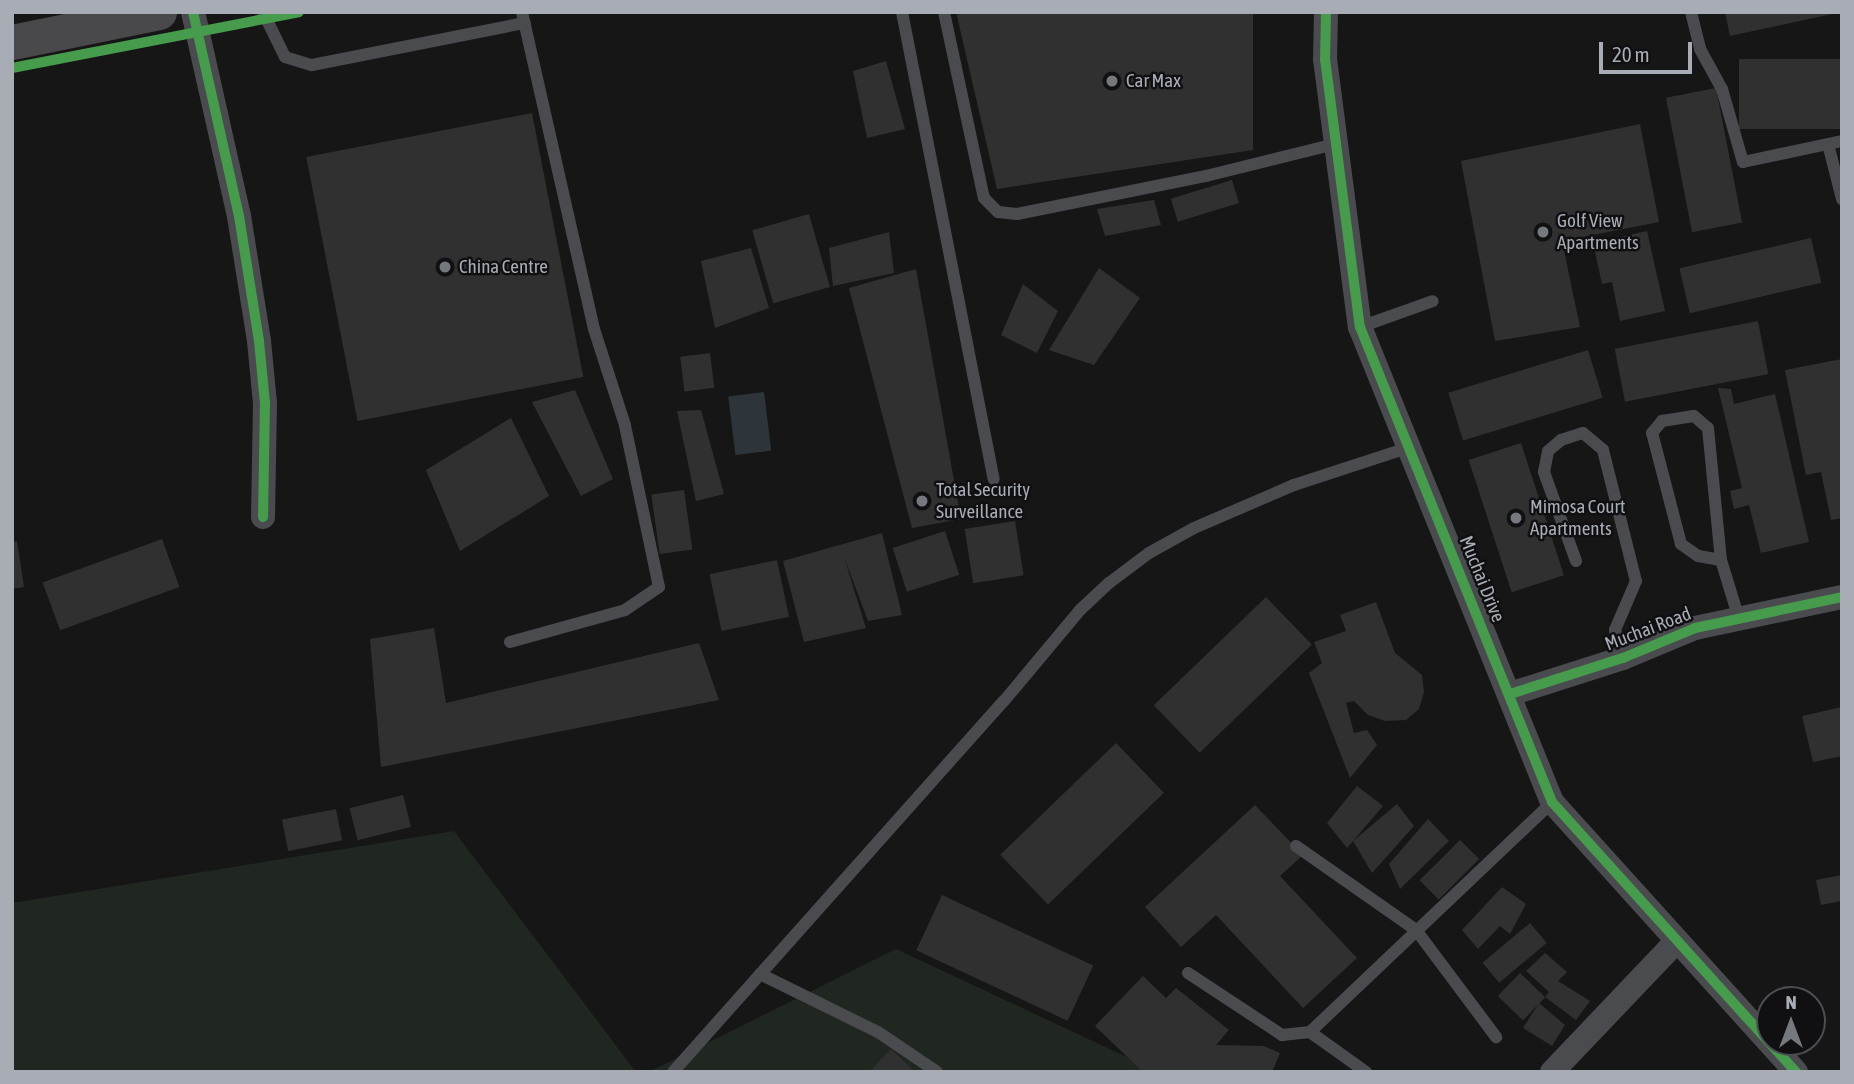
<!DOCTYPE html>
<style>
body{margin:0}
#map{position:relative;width:1854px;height:1084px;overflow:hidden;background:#161616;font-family:"Asap Condensed",sans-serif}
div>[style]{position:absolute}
.green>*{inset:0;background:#202620}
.water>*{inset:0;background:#2e353a;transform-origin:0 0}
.building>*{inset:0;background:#303031;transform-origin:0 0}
.lane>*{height:12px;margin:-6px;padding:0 6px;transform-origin:6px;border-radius:6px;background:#4a4b4f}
.street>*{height:24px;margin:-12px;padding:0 12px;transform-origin:12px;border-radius:12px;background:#4a4b4f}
.secondary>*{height:35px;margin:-17.5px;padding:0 17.5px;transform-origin:17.5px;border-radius:17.5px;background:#49494c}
.cycleway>*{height:10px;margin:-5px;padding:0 5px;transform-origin:5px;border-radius:5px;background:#469c4c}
.dots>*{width:19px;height:19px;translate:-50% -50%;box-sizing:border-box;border:4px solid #101012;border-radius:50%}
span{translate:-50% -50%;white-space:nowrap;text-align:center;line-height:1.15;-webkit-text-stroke:5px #101012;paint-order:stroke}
.poi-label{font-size:19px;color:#a8acb5}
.left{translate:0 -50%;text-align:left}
.street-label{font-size:19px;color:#a8acb5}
.frame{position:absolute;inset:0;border:14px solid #a8acb5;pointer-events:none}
.north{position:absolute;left:1756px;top:986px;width:70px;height:70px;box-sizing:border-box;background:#101012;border:2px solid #4d4e53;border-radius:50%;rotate:0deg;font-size:19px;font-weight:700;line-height:28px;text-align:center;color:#a8acb5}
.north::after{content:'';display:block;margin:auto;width:24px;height:32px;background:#75787d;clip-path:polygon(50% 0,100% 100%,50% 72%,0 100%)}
.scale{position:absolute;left:1599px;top:42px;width:93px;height:32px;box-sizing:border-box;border:4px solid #a8acb5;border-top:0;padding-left:9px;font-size:21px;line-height:24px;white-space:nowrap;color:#a8acb5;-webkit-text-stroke:5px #101012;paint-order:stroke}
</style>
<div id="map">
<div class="green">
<div style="clip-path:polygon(454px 831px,636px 1072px,12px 1072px,12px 903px)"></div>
<div style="clip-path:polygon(896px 949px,1159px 1072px,649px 1072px)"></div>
</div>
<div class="water">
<div style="left:764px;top:392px;width:59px;height:36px;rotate:83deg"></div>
</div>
<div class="building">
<div style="clip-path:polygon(956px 12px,1253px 12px,1253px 150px,997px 189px)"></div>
<div style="clip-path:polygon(1725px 12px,1837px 12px,1837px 13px,1730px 36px)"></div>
<div style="left:1842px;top:59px;width:70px;height:103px;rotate:90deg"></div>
<div style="clip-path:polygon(886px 61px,905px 129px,867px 138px,853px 71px)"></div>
<div style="left:1716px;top:88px;width:137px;height:51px;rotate:79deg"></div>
<div style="left:532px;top:113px;width:269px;height:230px;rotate:79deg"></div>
<div style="clip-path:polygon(1640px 124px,1659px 222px,1562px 241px,1580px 327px,1495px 341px,1461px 161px)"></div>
<div style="left:1232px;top:180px;width:24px;height:64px;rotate:73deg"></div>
<div style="clip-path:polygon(1154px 200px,1161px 225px,1105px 236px,1097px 209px)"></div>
<div style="left:809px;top:214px;width:76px;height:59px;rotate:74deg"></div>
<div style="clip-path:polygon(1647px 231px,1665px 311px,1620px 321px,1612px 282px,1602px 284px,1593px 243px)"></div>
<div style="clip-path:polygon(889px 232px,894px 273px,833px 286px,829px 248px)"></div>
<div style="left:1811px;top:238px;width:46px;height:135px;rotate:77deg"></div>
<div style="clip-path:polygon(751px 248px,769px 308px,715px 328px,701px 261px)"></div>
<div style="clip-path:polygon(1099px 268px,1140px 298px,1094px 365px,1049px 350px)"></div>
<div style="clip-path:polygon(916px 269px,961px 519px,912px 528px,849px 288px)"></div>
<div style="clip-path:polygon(1023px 284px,1058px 311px,1037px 353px,1001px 335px)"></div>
<div style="left:1758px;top:321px;width:54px;height:146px;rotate:79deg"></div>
<div style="left:1588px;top:350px;width:50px;height:146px;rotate:73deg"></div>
<div style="left:710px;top:353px;width:35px;height:30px;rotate:83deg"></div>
<div style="clip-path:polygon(1842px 359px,1842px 518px,1831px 520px,1821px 472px,1806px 475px,1785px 370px)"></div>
<div style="clip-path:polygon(1718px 388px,1731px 389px,1734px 404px,1775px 394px,1809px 542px,1761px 553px,1749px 505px,1734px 509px,1730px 491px,1742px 488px)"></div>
<div style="clip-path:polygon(575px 390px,613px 479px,581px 496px,532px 402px)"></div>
<div style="clip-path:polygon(701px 410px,724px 494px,696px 501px,677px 411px)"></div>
<div style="clip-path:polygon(511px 418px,549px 496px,460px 551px,426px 470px)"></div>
<div style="left:1521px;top:443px;width:139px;height:55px;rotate:72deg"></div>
<div style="left:684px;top:490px;width:60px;height:33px;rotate:82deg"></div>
<div style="left:1015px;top:521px;width:55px;height:51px;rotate:81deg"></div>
<div style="left:945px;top:531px;width:46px;height:55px;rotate:72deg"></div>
<div style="clip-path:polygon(882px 533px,902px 615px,868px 621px,844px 557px,866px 628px,804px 642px,783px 561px)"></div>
<div style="left:162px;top:539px;width:51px;height:127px;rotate:70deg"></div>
<div style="clip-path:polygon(17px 541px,24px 587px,12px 589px,12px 542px)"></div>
<div style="left:777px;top:560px;width:58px;height:69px;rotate:78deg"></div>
<div style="left:1266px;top:597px;width:66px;height:156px;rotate:46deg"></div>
<div style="clip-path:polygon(1376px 602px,1395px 653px,1422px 675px,1424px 692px,1419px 709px,1406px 720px,1385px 721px,1368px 715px,1354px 701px,1346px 703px,1354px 733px,1367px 730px,1377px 745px,1350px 778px,1309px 673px,1322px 663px,1314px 642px,1346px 631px,1340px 615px)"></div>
<div style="clip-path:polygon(434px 628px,446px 703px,699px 643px,719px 700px,381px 767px,370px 639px)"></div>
<div style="clip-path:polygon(1842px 707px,1842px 756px,1813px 762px,1802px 716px)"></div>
<div style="left:1116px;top:743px;width:69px;height:161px;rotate:46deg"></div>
<div style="clip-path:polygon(1357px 786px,1383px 806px,1353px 841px,1397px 804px,1414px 826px,1372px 873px,1353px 841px,1347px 848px,1327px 823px)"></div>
<div style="left:403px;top:795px;width:33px;height:55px;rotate:76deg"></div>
<div style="clip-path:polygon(1255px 805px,1303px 855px,1280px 876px,1357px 958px,1303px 1008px,1216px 915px,1181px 947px,1145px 907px)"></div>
<div style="left:336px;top:809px;width:32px;height:55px;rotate:79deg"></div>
<div style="clip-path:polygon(1428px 819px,1449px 841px,1400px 889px,1389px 864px)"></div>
<div style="left:1460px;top:840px;width:27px;height:57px;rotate:45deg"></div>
<div style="clip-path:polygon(1842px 875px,1842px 901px,1821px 905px,1816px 880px)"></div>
<div style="clip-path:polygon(1502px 887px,1526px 904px,1510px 934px,1500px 926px,1478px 949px,1462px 930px)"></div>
<div style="left:942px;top:895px;width:167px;height:61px;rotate:25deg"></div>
<div style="left:1530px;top:923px;width:26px;height:62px;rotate:50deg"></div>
<div style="clip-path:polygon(1545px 953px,1567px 972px,1558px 981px,1590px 1001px,1576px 1020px,1545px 997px,1549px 992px,1526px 971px)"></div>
<div style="left:1520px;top:973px;width:35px;height:32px;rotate:44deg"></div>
<div style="clip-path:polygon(1143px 976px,1166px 998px,1176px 988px,1229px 1030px,1216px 1045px,1264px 1046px,1280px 1053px,1272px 1072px,1143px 1072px,1095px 1026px)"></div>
<div style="clip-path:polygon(1539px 1003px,1565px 1025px,1552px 1046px,1523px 1028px)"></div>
<div style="clip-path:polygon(891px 1049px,915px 1072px,869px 1072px)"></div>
</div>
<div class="lane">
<div style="left:263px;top:12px;width:50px;rotate:63.9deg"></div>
<div style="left:285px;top:57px;width:28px;rotate:17deg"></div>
<div style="left:312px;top:65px;width:217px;rotate:-11.2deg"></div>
<div style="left:902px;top:12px;width:476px;rotate:78.9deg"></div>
<div style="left:944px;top:12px;width:190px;rotate:77.9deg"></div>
<div style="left:984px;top:198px;width:20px;rotate:45deg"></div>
<div style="left:998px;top:212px;width:19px;rotate:6deg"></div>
<div style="left:1017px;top:214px;width:193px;rotate:-11.4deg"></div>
<div style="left:1206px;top:176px;width:133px;rotate:-13.9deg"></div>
<div style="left:1691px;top:12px;width:38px;rotate:76deg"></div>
<div style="left:1700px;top:49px;width:46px;rotate:61.2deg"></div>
<div style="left:1722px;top:89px;width:76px;rotate:74deg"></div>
<div style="left:1743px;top:162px;width:101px;rotate:-12deg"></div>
<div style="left:1828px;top:144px;width:57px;rotate:75.7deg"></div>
<div style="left:1360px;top:327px;width:77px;rotate:-19.6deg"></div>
<div style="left:1721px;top:560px;width:23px;rotate:-170deg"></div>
<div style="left:1698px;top:556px;width:21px;rotate:-145deg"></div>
<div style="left:1681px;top:544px;width:115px;rotate:-104.6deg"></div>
<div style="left:1652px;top:433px;width:16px;rotate:-50deg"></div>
<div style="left:1662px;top:421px;width:32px;rotate:-9deg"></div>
<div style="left:1694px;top:416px;width:18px;rotate:41deg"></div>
<div style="left:1708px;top:428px;width:133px;rotate:84.4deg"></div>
<div style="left:1721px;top:560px;width:62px;rotate:73deg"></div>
<div style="left:1576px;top:561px;width:95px;rotate:-109.8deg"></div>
<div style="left:1544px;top:472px;width:21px;rotate:-79deg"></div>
<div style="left:1548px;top:451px;width:17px;rotate:-40deg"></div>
<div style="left:1561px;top:440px;width:23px;rotate:-18deg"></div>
<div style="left:1583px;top:433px;width:26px;rotate:40deg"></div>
<div style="left:1603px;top:450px;width:135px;rotate:75.9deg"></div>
<div style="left:1636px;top:581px;width:53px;rotate:113.2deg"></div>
<div style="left:1615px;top:630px;width:29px;rotate:74deg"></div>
<div style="left:510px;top:642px;width:119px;rotate:-15.5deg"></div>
<div style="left:625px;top:610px;width:41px;rotate:-34.1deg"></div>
<div style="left:659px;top:587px;width:166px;rotate:-101.9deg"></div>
<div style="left:625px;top:425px;width:101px;rotate:-107.9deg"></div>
<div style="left:594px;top:329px;width:325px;rotate:-102.8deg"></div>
<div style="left:1296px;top:846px;width:146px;rotate:35deg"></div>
<div style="left:1416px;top:930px;width:134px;rotate:53.2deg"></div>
<div style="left:1188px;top:973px;width:113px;rotate:33.4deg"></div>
<div style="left:1282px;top:1035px;width:28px;rotate:-6deg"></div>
<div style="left:1310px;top:1032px;width:69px;rotate:35.5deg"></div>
<div style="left:760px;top:974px;width:131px;rotate:26.2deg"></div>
<div style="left:878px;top:1032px;width:71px;rotate:34.1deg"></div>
<div style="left:1310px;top:1032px;width:334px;rotate:-43.5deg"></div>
<div style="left:673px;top:1072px;width:497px;rotate:-48.3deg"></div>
<div style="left:1004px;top:701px;width:119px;rotate:-50.1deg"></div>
<div style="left:1080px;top:610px;width:40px;rotate:-43deg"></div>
<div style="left:1109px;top:583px;width:50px;rotate:-36.9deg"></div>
<div style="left:1149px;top:553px;width:51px;rotate:-29.1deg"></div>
<div style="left:1194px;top:528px;width:109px;rotate:-23.3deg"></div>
<div style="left:1294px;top:485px;width:122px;rotate:-18.1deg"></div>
</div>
<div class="street">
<div style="left:193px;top:12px;width:209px;rotate:77.3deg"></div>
<div style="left:239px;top:216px;width:127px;rotate:80.9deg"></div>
<div style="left:259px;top:341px;width:62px;rotate:84.5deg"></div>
<div style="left:265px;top:403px;width:114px;rotate:91deg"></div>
<div style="left:1326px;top:12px;width:47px;rotate:91.2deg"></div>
<div style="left:1325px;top:59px;width:270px;rotate:82.6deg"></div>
<div style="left:1360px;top:327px;width:512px;rotate:67.99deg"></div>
<div style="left:1552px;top:802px;width:364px;rotate:47.9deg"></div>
<div style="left:1510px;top:694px;width:119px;rotate:-17.7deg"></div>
<div style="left:1623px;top:658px;width:78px;rotate:-22.6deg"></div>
<div style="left:1695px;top:628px;width:150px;rotate:-11.9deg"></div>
<div style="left:1552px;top:1072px;width:180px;rotate:-46.4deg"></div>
</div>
<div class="secondary">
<div style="left:12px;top:42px;width:150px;rotate:-11.5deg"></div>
</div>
<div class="cycleway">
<div style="left:193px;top:12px;width:209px;rotate:77.3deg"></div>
<div style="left:239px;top:216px;width:127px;rotate:80.9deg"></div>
<div style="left:259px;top:341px;width:62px;rotate:84.5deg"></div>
<div style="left:265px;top:403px;width:114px;rotate:91deg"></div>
<div style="left:1326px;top:12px;width:47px;rotate:91.2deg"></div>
<div style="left:1325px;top:59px;width:270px;rotate:82.6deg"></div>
<div style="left:1360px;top:327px;width:512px;rotate:67.99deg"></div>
<div style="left:1552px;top:802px;width:364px;rotate:47.9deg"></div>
<div style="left:12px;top:68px;width:292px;rotate:-11deg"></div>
<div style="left:1510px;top:694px;width:119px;rotate:-17.7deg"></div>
<div style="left:1623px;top:658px;width:78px;rotate:-22.6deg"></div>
<div style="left:1695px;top:628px;width:150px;rotate:-11.9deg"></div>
</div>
<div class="dots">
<div style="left:1112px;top:81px;background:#75787d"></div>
<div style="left:1543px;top:232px;background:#75787d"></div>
<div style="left:445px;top:267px;background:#75787d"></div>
<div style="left:922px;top:501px;background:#75787d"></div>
<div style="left:1516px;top:518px;background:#75787d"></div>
</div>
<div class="poi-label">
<span class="left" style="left:1126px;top:81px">Car Max</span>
<span class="left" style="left:1557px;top:232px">Golf View<br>Apartments</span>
<span class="left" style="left:459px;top:267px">China Centre</span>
<span class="left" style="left:936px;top:501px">Total Security<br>Surveillance</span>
<span class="left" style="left:1530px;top:518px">Mimosa Court<br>Apartments</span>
</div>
<div class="street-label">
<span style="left:1482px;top:579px;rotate:68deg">Muchai Drive</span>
<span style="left:1648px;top:629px;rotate:-21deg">Muchai Road</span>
</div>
<div class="frame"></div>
<div class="north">N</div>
<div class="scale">20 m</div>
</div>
